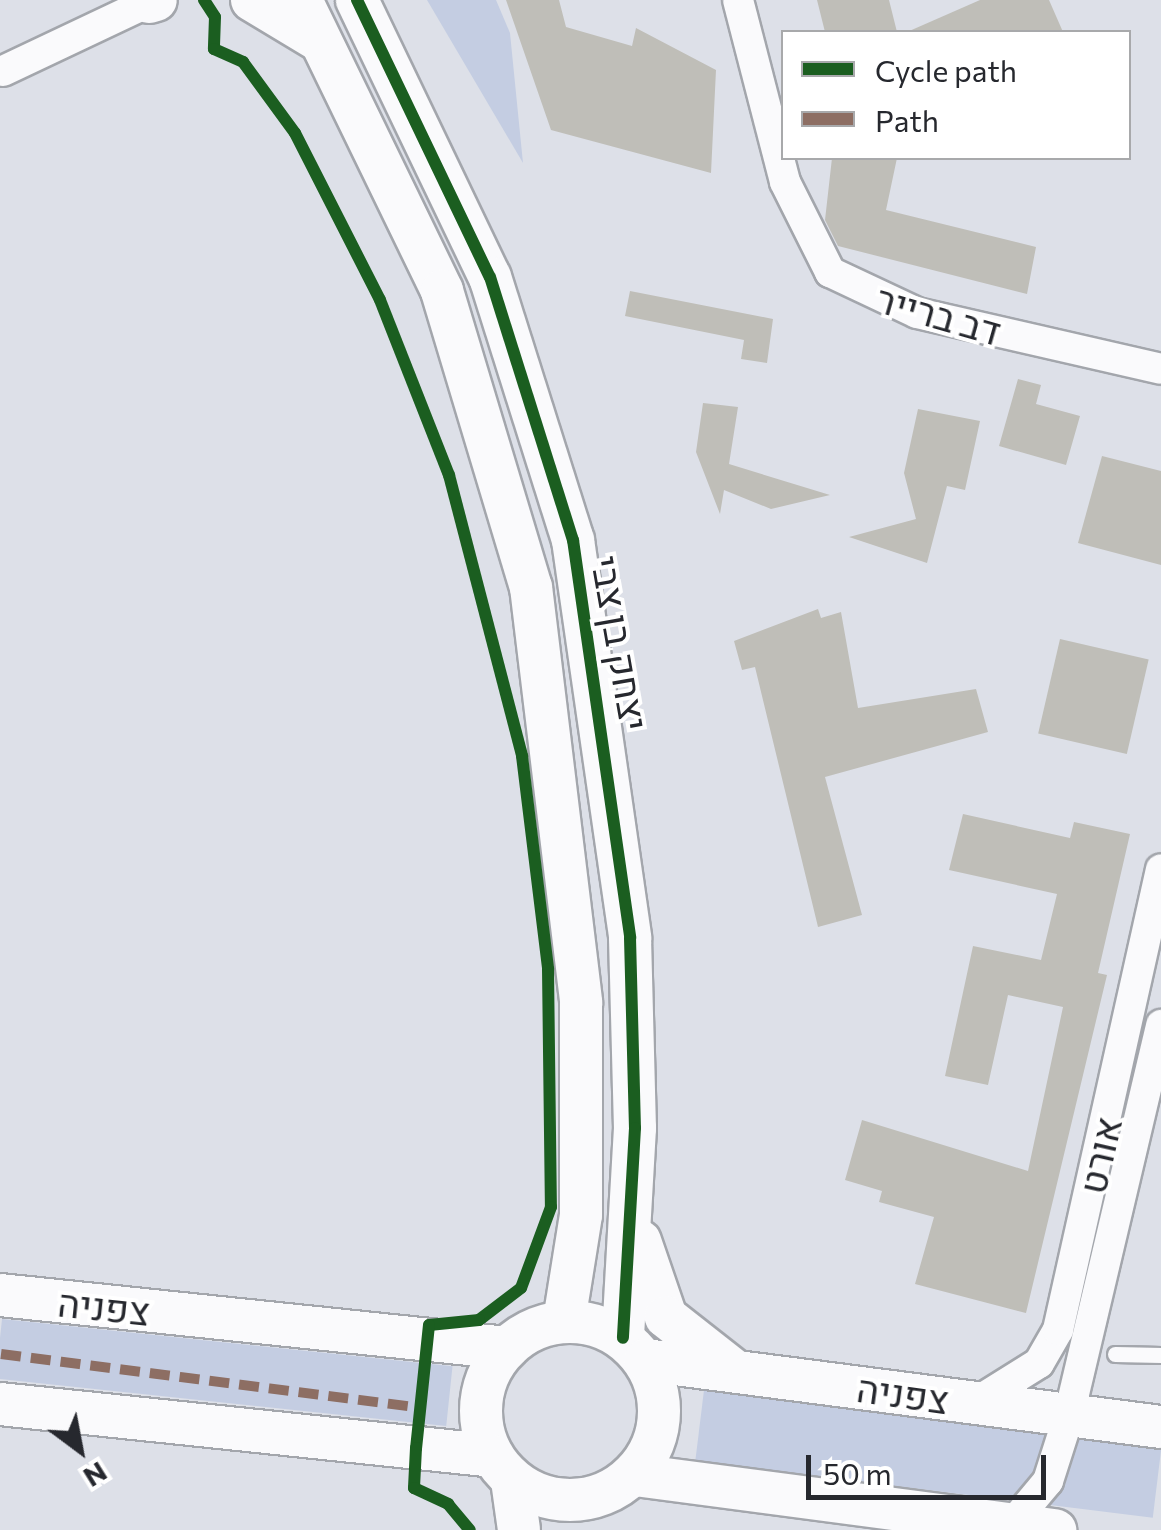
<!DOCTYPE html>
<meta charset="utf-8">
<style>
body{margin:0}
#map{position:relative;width:1161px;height:1530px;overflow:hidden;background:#dde0e8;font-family:Commissioner,Heebo,sans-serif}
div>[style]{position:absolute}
.green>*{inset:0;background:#c4cde2;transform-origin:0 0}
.building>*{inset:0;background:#bfbeb8;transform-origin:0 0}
.roads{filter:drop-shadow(2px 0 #a3a6ac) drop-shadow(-2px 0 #a3a6ac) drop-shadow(0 2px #a3a6ac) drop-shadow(0 -2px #a3a6ac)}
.lane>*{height:15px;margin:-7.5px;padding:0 7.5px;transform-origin:7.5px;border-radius:7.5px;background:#fafafc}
.street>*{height:30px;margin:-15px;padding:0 15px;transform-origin:15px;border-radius:15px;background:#fafafc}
.secondary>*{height:42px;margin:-21px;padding:0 21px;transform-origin:21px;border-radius:21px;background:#fafafc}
.secondary>.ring{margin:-21px;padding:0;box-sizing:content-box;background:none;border:42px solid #fafafc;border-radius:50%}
.quiet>*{height:10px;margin-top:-5px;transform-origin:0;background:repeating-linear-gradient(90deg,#8d6e63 0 20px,transparent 0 30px)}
.cycleway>*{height:12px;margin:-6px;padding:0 6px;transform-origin:6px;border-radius:6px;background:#1b5e20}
span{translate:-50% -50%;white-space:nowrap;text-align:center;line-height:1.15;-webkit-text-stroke:8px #fff;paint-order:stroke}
.street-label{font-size:38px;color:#26282e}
.legend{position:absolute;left:781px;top:30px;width:350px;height:130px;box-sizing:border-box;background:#fff;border:2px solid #a8a9ab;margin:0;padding:12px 18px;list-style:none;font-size:30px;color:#26282e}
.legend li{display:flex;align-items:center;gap:20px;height:50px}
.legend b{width:50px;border:2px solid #a8a9ab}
.north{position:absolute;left:30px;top:1400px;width:100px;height:100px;-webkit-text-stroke:8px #fff;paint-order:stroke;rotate:148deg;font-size:28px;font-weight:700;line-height:40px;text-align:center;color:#26282e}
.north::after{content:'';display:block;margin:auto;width:35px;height:45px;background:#26282e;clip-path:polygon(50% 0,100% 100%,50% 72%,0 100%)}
.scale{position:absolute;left:806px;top:1455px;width:240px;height:45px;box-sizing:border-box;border:5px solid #26282e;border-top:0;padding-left:12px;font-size:30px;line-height:35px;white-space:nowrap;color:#26282e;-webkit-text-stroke:8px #fff;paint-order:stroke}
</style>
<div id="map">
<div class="green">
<div style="clip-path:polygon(427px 0,496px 0,510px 33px,523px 163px)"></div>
<div style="left:2px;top:1319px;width:453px;height:60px;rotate:6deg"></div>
<div style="left:704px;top:1390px;width:461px;height:72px;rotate:7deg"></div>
</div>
<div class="building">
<div style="clip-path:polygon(506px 0,559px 0,566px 27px,632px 46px,636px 28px,716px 70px,711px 173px,551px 130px)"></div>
<div style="clip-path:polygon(817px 0,889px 0,897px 32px,825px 32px)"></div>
<div style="clip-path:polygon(980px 0,1049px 0,1063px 32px,907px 32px)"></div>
<div style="clip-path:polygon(832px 158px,897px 158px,886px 210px,1036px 247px,1027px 294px,838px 246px,825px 220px)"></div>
<div style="clip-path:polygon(630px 291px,773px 319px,767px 363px,741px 359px,744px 340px,625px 316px)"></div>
<div style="clip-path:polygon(1018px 379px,1041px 385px,1036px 404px,1080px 416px,1066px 465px,999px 446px)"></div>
<div style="clip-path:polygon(703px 403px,738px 407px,729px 464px,830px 495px,771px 509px,724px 490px,720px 514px,696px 452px)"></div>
<div style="clip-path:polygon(918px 409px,980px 421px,965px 490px,947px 486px,927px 563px,849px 537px,916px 519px,904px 473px)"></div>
<div style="clip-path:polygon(1102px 456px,1161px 471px,1161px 565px,1078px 543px)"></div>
<div style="clip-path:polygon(818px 609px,821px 618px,841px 612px,858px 708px,976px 689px,988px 732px,825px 777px,862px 915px,818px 927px,755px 667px,742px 670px,734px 641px)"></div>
<div style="left:1060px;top:639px;width:91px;height:97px;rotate:13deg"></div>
<div style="clip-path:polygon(963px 814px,1070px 838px,1074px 822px,1130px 834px,1098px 973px,1107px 975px,1026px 1313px,915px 1284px,934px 1217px,879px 1202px,882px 1191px,845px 1180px,862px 1120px,1028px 1171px,1063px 1007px,1008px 995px,988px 1085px,945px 1076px,973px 946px,1041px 960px,1057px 894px,949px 870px)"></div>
</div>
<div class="roads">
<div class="lane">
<div style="left:1115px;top:1354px;width:46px;rotate:1.2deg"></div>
</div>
<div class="street">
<div style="left:738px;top:0;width:188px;rotate:75.5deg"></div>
<div style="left:785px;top:182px;width:101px;rotate:63.4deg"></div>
<div style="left:830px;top:272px;width:96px;rotate:25.2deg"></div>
<div style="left:917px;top:313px;width:250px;rotate:12.9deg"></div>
<div style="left:3px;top:71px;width:166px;rotate:-25.3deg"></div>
<div style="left:975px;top:1403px;width:75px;rotate:-32deg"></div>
<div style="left:1039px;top:1363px;width:38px;rotate:-60deg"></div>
<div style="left:1058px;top:1330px;width:472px;rotate:-77.4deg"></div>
<div style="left:1012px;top:1524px;width:56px;rotate:-50.1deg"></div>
<div style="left:1048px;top:1481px;width:69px;rotate:-72.3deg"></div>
<div style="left:1069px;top:1415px;width:401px;rotate:-76.7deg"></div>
</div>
<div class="secondary">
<div style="left:252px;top:0;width:79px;rotate:31.1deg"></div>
<div style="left:301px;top:0;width:323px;rotate:64.1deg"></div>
<div style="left:442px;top:291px;width:309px;rotate:73.3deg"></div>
<div style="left:531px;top:587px;width:419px;rotate:83.1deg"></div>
<div style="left:581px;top:1003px;width:212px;rotate:90deg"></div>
<div style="left:581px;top:1215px;width:107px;rotate:99.1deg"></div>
<div style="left:357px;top:0;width:307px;rotate:64.4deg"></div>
<div style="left:490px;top:277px;width:276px;rotate:72.5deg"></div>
<div style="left:573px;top:540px;width:402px;rotate:81.8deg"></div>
<div style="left:630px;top:938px;width:190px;rotate:88.5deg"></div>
<div style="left:635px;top:1128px;width:210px;rotate:93.3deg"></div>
<div style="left:149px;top:2px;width:7px;rotate:-16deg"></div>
<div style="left:640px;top:1241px;width:80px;rotate:71.1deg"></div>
<div style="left:666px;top:1317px;width:83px;rotate:38.1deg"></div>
<div style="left:0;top:1295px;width:510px;rotate:5.97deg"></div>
<div class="ring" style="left:481px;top:1322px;width:136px;height:136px"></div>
<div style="left:645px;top:1360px;width:520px;rotate:7.4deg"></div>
<div style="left:0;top:1404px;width:495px;rotate:6deg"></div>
<div style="left:635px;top:1475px;width:424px;rotate:7.5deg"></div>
<div style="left:512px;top:1480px;width:50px;rotate:82deg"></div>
</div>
</div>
<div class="quiet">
<div style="left:1px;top:1354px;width:422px;rotate:7.3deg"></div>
</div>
<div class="cycleway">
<div style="left:204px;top:0;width:20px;rotate:57deg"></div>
<div style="left:215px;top:17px;width:32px;rotate:92deg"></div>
<div style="left:214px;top:49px;width:32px;rotate:24deg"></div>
<div style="left:243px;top:62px;width:88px;rotate:53.8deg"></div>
<div style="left:295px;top:133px;width:187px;rotate:63deg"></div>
<div style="left:380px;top:300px;width:188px;rotate:68.5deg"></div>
<div style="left:449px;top:475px;width:290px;rotate:75.4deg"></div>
<div style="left:522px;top:756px;width:215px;rotate:83deg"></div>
<div style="left:548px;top:969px;width:238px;rotate:89.3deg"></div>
<div style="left:551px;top:1207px;width:86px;rotate:110.3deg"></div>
<div style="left:521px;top:1288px;width:53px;rotate:142.7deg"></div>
<div style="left:479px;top:1320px;width:50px;rotate:174.3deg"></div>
<div style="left:429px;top:1325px;width:124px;rotate:96deg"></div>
<div style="left:416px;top:1448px;width:40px;rotate:92.9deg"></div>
<div style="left:414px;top:1488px;width:38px;rotate:25deg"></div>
<div style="left:448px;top:1504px;width:34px;rotate:50deg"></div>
<div style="left:357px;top:0;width:307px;rotate:64.4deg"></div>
<div style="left:490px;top:277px;width:276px;rotate:72.5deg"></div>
<div style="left:573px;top:540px;width:402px;rotate:81.8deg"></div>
<div style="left:630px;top:938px;width:190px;rotate:88.5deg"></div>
<div style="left:635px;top:1128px;width:210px;rotate:93.3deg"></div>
</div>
<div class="street-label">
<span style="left:939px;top:314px;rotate:16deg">דב ברייר</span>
<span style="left:621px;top:643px;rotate:80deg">יצחק בן צבי</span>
<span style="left:1099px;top:1155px;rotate:-77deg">אורט</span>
<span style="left:104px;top:1306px;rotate:6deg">צפניה</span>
<span style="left:903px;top:1393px;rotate:8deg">צפניה</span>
</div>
<ul class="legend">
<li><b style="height:12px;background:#1b5e20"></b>Cycle path</li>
<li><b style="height:12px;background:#8d6e63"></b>Path</li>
</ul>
<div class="north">N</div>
<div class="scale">50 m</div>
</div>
